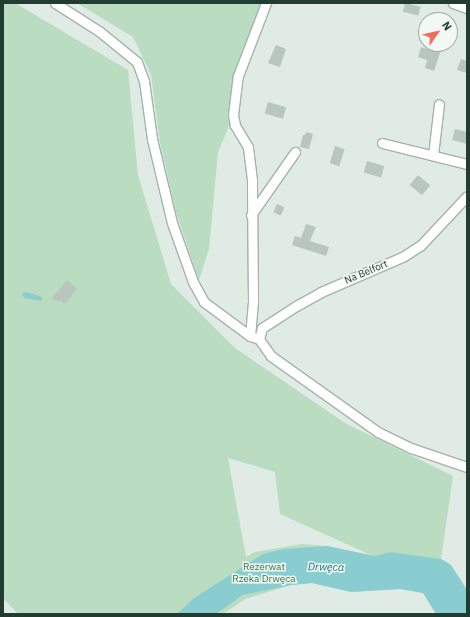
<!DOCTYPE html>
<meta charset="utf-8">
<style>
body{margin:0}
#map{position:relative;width:470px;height:617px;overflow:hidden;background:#e1ebe6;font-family:"IBM Plex Sans",sans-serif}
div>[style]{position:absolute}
.green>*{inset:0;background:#badcc0}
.water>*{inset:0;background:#8acdd0}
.building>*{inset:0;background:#b7c6be;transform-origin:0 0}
.roads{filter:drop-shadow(1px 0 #a4b3ac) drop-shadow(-1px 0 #a4b3ac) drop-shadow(0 1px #a4b3ac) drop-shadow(0 -1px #a4b3ac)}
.minor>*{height:9px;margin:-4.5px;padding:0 4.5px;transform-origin:4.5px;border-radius:4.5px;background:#fff}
span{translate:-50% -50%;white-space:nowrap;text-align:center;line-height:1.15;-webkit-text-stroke:3px #f2f8f4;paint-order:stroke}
.street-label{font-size:10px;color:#223c32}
.park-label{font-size:10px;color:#2d7240}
.water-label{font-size:11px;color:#1d7277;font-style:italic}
.frame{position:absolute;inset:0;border:4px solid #223c32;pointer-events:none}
.north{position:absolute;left:418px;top:12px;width:40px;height:40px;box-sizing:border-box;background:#f2f8f4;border:1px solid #9fada6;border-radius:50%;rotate:56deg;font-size:11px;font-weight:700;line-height:16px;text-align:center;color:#223c32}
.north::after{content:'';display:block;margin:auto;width:14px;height:18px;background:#ef6f5b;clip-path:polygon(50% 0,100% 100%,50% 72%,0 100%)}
</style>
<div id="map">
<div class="green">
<div style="clip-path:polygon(evenodd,3px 3px,15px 3px,128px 70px,138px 175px,171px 284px,235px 348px,345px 423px,453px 476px,441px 559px,451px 565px,467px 590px,467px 614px,436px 614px,423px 593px,400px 589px,351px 592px,312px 583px,291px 585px,245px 599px,223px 614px,18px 614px,3px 598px,3px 3px,228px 458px,275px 472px,280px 514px,373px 556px,327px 546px,302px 544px,255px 552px,246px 557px,228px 458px)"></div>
<div style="clip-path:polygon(77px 3px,262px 3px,230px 104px,230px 124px,218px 152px,209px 249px,199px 280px,176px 213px,160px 143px,151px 75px,133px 37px)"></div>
</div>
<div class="water">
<div style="clip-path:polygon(26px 292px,42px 297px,42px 301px,24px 298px,22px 294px)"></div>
<div style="clip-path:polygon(327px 546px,375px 556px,390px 552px,441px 559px,451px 565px,467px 590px,467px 614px,436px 614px,423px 593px,400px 589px,351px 592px,312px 583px,291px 585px,243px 595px,216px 614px,177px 614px,194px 598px,263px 554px,284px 549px)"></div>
</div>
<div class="building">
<div style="left:405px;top:3px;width:16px;height:9px;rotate:14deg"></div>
<div style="clip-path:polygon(432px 44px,442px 47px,434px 71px,425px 68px,427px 60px,418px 57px,421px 47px,430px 50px)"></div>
<div style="clip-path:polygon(276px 45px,286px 49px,280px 67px,268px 63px)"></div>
<div style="clip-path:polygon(461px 59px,467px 61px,467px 73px,457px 70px)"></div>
<div style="left:268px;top:102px;width:19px;height:12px;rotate:16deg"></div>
<div style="clip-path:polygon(455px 129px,467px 132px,467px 144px,452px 140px)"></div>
<div style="clip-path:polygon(306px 132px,313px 134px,309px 149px,300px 147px,303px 135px,305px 135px)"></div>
<div style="left:335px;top:146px;width:10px;height:18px;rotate:17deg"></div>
<div style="left:367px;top:161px;width:18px;height:12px;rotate:16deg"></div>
<div style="left:418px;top:175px;width:16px;height:13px;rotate:40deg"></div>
<div style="left:277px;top:204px;width:8px;height:9px;rotate:23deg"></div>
<div style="clip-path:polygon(306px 224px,316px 227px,310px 241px,329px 247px,326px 256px,292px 245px,295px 236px,301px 238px)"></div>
<div style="clip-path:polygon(67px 280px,77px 289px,65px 304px,60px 300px,58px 302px,52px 298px)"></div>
</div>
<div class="roads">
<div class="minor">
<div style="left:55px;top:3px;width:52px;rotate:32.5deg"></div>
<div style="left:99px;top:31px;width:49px;rotate:39.2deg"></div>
<div style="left:137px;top:62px;width:20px;rotate:70deg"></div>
<div style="left:144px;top:81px;width:59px;rotate:82.1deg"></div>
<div style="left:152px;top:139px;width:86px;rotate:76.6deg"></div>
<div style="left:172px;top:223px;width:63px;rotate:70.4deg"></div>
<div style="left:193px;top:282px;width:23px;rotate:61deg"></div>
<div style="left:204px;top:302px;width:57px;rotate:36.5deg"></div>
<div style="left:250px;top:336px;width:9px;rotate:18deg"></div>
<div style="left:453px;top:3px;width:15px;rotate:20deg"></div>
<div style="left:382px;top:143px;width:88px;rotate:13.9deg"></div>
<div style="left:433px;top:155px;width:51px;rotate:-83.3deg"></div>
<div style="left:251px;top:215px;width:77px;rotate:-55.1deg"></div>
<div style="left:250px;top:336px;width:35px;rotate:-85deg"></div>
<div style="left:253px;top:301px;width:121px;rotate:-90.5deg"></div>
<div style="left:252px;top:180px;width:33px;rotate:-97deg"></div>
<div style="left:248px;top:147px;width:26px;rotate:-121deg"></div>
<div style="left:235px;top:125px;width:10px;rotate:-101deg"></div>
<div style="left:233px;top:115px;width:39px;rotate:-83deg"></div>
<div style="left:238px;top:76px;width:78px;rotate:-69deg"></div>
<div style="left:259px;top:339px;width:11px;rotate:-75deg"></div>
<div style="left:262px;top:328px;width:40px;rotate:-32.9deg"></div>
<div style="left:296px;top:306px;width:29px;rotate:-29deg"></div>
<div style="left:321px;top:292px;width:90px;rotate:-23.4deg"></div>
<div style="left:404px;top:256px;width:20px;rotate:-33deg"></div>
<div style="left:421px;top:245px;width:67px;rotate:-46.8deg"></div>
<div style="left:259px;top:339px;width:21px;rotate:55deg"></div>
<div style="left:271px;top:356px;width:131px;rotate:35.4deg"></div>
<div style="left:378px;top:432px;width:37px;rotate:26deg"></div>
<div style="left:411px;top:448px;width:59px;rotate:18.7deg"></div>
</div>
</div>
<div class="street-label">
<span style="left:366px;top:272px;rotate:-23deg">Na Belfort</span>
</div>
<div class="park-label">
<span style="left:264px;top:572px">Rezerwat<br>Rzeka Drwęca</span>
</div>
<div class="water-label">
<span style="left:326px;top:567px;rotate:1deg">Drwęca</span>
</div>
<div class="frame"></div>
<div class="north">N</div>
</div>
